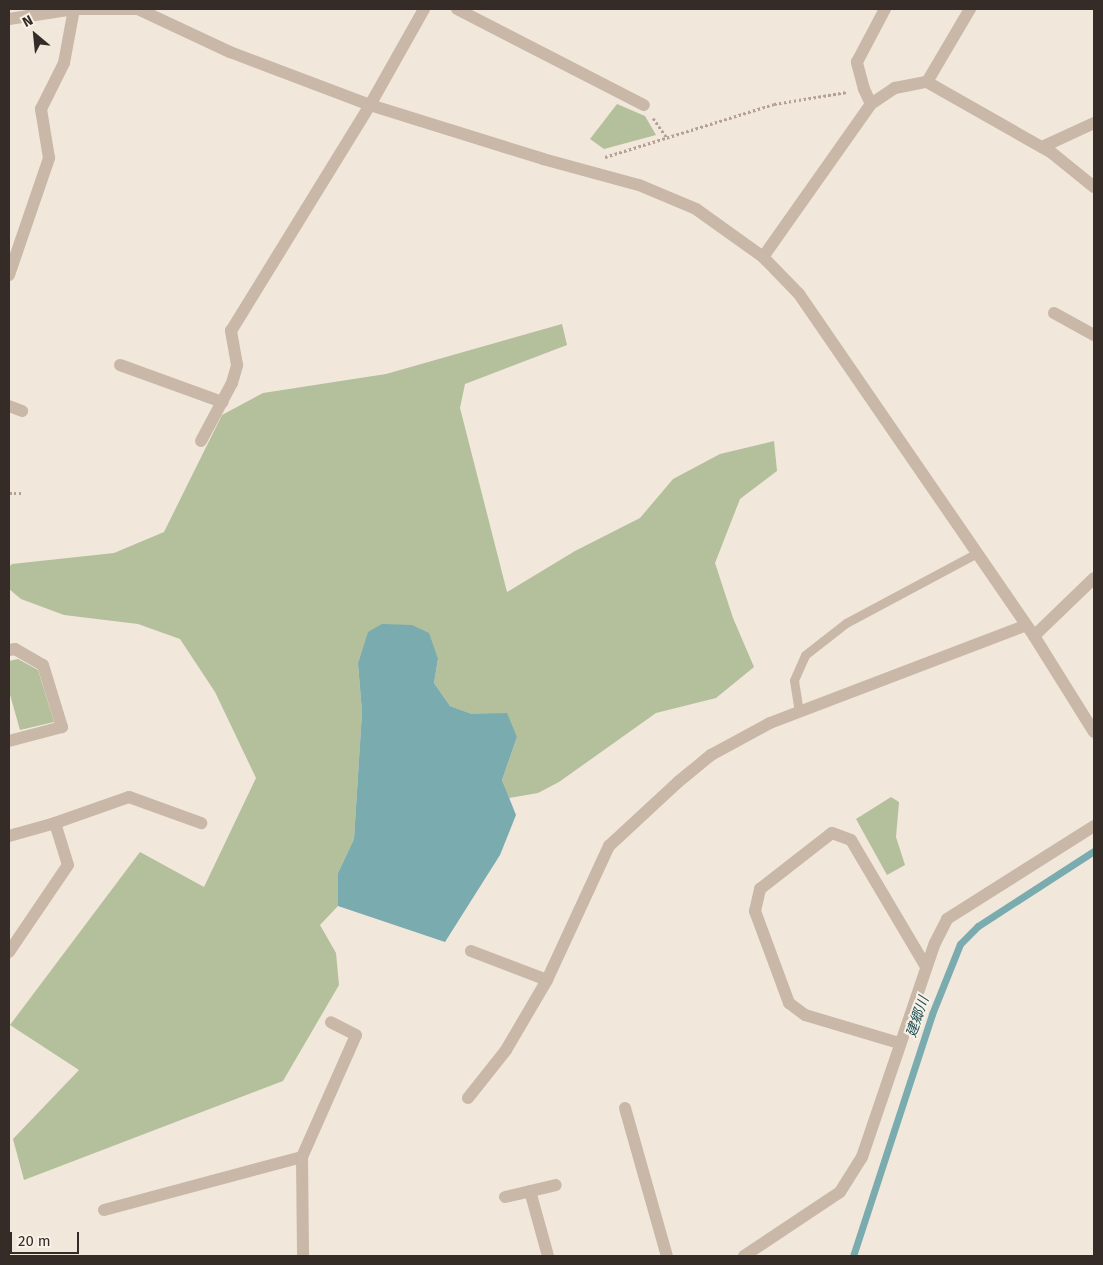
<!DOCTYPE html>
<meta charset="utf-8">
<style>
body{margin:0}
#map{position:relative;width:1103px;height:1265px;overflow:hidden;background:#f1e7db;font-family:"Fira Sans","Noto Sans JP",sans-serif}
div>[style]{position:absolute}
.green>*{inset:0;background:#b3c09b}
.water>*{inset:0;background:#7aabae}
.stream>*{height:7px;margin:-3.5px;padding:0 3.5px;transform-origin:3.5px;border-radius:3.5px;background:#7aabae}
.path>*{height:3px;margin-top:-1.5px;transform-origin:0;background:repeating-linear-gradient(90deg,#b5a191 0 2.5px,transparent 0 5px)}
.service>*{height:9px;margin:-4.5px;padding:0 4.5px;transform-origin:4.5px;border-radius:4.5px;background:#c9b7a7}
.minor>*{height:12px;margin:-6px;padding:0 6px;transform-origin:6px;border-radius:6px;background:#c9b7a7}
.tertiary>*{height:12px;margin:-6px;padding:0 6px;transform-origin:6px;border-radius:6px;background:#c9b7a7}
span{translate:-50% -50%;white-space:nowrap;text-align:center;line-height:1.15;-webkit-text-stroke:4px #f9f1e7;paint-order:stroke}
.water-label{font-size:14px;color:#1d5257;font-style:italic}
.frame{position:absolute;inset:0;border:10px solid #362c27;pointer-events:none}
.north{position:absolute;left:10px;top:10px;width:50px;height:50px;-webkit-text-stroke:4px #f9f1e7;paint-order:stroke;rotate:332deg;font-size:14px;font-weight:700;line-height:20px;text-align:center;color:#362c27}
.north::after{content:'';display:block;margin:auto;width:18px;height:22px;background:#362c27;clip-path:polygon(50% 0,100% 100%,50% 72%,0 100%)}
.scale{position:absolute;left:10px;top:1232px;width:69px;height:22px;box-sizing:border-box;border:2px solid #362c27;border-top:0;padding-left:6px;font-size:15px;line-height:18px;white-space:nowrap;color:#362c27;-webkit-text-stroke:4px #f9f1e7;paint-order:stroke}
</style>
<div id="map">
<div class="green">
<div style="clip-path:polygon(617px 104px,645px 116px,656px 135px,604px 149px,590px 139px)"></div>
<div style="clip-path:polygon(562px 324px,567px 345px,465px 384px,460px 408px,507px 592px,575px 551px,640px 518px,673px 479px,720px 454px,774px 441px,777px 471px,740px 499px,715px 563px,733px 618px,754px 667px,716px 698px,656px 713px,559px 782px,538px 793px,509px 798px,502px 780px,517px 737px,488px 715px,472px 714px,450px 706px,434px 683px,438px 659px,358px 664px,362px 712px,354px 839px,338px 873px,338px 906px,320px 925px,336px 953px,339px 985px,283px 1081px,24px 1180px,13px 1139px,79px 1070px,10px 1025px,140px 852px,204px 887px,256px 778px,215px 692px,180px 639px,138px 624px,64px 615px,21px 599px,9px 589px,9px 567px,12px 564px,114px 553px,164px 532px,222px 415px,263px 393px,386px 374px)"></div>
<div style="clip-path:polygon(18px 659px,38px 670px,54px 722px,20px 730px,9px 691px,9px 661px)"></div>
<div style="clip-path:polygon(891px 797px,899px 802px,896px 837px,905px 865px,887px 875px,856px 819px)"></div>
</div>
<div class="water">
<div style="clip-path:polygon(382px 624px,412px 625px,429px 633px,438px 659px,434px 683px,450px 706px,472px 714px,507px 713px,517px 737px,502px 780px,516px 815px,500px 855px,445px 942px,338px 906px,338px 873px,354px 839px,362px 712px,358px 664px,368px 632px)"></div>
</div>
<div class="stream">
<div style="left:853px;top:1256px;width:255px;rotate:-71.9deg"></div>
<div style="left:932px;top:1014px;width:75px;rotate:-68.2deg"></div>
<div style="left:960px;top:944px;width:25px;rotate:-45deg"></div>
<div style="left:978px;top:926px;width:138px;rotate:-32.9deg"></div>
</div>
<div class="path">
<div style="left:653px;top:118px;width:24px;rotate:55deg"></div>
<div style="left:605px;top:157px;width:177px;rotate:-17.4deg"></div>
<div style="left:774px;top:104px;width:74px;rotate:-9.3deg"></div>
<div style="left:9px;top:493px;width:12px"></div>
</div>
<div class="service">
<div style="left:799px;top:712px;width:32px;rotate:-99deg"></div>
<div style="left:794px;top:680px;width:27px;rotate:-66deg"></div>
<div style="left:805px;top:655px;width:52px;rotate:-38deg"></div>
<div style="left:846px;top:623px;width:149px;rotate:-28.1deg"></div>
</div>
<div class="minor">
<div style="left:457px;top:9px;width:210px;rotate:27.2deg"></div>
<div style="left:927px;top:82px;width:85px;rotate:-59.5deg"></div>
<div style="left:871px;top:104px;width:17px;rotate:-115deg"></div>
<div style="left:864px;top:89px;width:28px;rotate:-105deg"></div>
<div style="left:857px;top:62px;width:60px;rotate:-62.2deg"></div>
<div style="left:1042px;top:147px;width:57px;rotate:-24.8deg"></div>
<div style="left:763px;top:257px;width:187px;rotate:-54.8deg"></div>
<div style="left:871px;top:104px;width:29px;rotate:-34deg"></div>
<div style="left:895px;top:88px;width:33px;rotate:-11deg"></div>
<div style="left:927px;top:82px;width:144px;rotate:29.6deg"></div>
<div style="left:1052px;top:153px;width:54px;rotate:39deg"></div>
<div style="left:9px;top:275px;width:124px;rotate:-71.1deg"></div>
<div style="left:49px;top:158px;width:50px;rotate:-99.3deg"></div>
<div style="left:41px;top:109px;width:51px;rotate:-63.4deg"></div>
<div style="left:64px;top:63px;width:55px;rotate:-79.5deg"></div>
<div style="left:1054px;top:313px;width:46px;rotate:28.8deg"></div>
<div style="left:120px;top:365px;width:109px;rotate:19.9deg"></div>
<div style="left:9px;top:406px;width:14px;rotate:21deg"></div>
<div style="left:201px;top:441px;width:66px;rotate:-61.9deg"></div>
<div style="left:232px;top:383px;width:19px;rotate:-74deg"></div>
<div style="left:237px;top:365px;width:35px;rotate:-100deg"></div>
<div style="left:231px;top:331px;width:265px;rotate:-58.4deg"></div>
<div style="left:370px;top:105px;width:110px;rotate:-60.6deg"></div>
<div style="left:1034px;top:636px;width:83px;rotate:-44deg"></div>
<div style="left:9px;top:650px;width:6px;rotate:-9deg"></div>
<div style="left:15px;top:649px;width:32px;rotate:30deg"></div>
<div style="left:43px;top:665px;width:65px;rotate:73deg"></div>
<div style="left:62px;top:727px;width:55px;rotate:165.2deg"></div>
<div style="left:9px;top:836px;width:48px;rotate:-15.8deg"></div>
<div style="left:55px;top:823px;width:78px;rotate:-19.4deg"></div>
<div style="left:129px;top:797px;width:77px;rotate:19.9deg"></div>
<div style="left:471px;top:951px;width:81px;rotate:20.9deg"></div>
<div style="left:9px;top:952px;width:105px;rotate:-55.9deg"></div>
<div style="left:68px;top:865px;width:44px;rotate:-107.2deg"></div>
<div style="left:899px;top:1043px;width:98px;rotate:-163.4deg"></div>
<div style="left:805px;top:1015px;width:20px;rotate:-143deg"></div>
<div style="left:789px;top:1003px;width:98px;rotate:-110.3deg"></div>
<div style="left:755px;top:911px;width:23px;rotate:-77deg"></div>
<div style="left:760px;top:889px;width:91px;rotate:-37.9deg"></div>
<div style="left:832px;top:833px;width:20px;rotate:20deg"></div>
<div style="left:851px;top:840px;width:147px;rotate:59.4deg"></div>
<div style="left:468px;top:1098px;width:61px;rotate:-51.6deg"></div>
<div style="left:506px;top:1050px;width:81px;rotate:-59.6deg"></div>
<div style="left:547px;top:980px;width:148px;rotate:-65.2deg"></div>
<div style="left:609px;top:846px;width:94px;rotate:-42.8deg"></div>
<div style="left:678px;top:782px;width:43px;rotate:-39.3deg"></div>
<div style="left:711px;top:755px;width:67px;rotate:-28.5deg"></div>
<div style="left:770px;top:723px;width:274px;rotate:-20.9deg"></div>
<div style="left:625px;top:1108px;width:154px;rotate:74.2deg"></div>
<div style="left:302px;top:1157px;width:133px;rotate:-66.1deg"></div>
<div style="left:356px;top:1035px;width:28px;rotate:-153deg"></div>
<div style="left:530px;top:1191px;width:67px;rotate:74.5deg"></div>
<div style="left:505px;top:1197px;width:52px;rotate:-13.2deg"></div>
<div style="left:104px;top:1210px;width:205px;rotate:-15deg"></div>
<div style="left:302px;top:1157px;width:99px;rotate:89.4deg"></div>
<div style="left:744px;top:1256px;width:115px;rotate:-33.7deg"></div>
<div style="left:840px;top:1192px;width:41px;rotate:-57.8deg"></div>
<div style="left:862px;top:1157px;width:226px;rotate:-71.2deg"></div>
<div style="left:935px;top:943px;width:27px;rotate:-63deg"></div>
<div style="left:947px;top:919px;width:174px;rotate:-32.3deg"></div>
</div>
<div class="tertiary">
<div style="left:9px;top:19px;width:66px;rotate:-8.7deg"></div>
<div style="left:74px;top:9px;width:64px"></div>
<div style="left:138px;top:9px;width:102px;rotate:25.1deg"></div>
<div style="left:230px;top:52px;width:150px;rotate:20.7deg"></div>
<div style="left:370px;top:105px;width:181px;rotate:17.3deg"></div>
<div style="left:543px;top:159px;width:99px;rotate:15.2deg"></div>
<div style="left:639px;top:185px;width:62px;rotate:22.8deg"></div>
<div style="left:696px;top:209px;width:82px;rotate:35.6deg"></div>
<div style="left:763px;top:257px;width:52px;rotate:45.8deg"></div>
<div style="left:799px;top:294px;width:415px;rotate:55.5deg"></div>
<div style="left:1034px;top:636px;width:113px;rotate:58deg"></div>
</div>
<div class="water-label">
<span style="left:918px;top:1017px;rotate:-71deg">建郷川</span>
</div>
<div class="frame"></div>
<div class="north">N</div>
<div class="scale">20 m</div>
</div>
